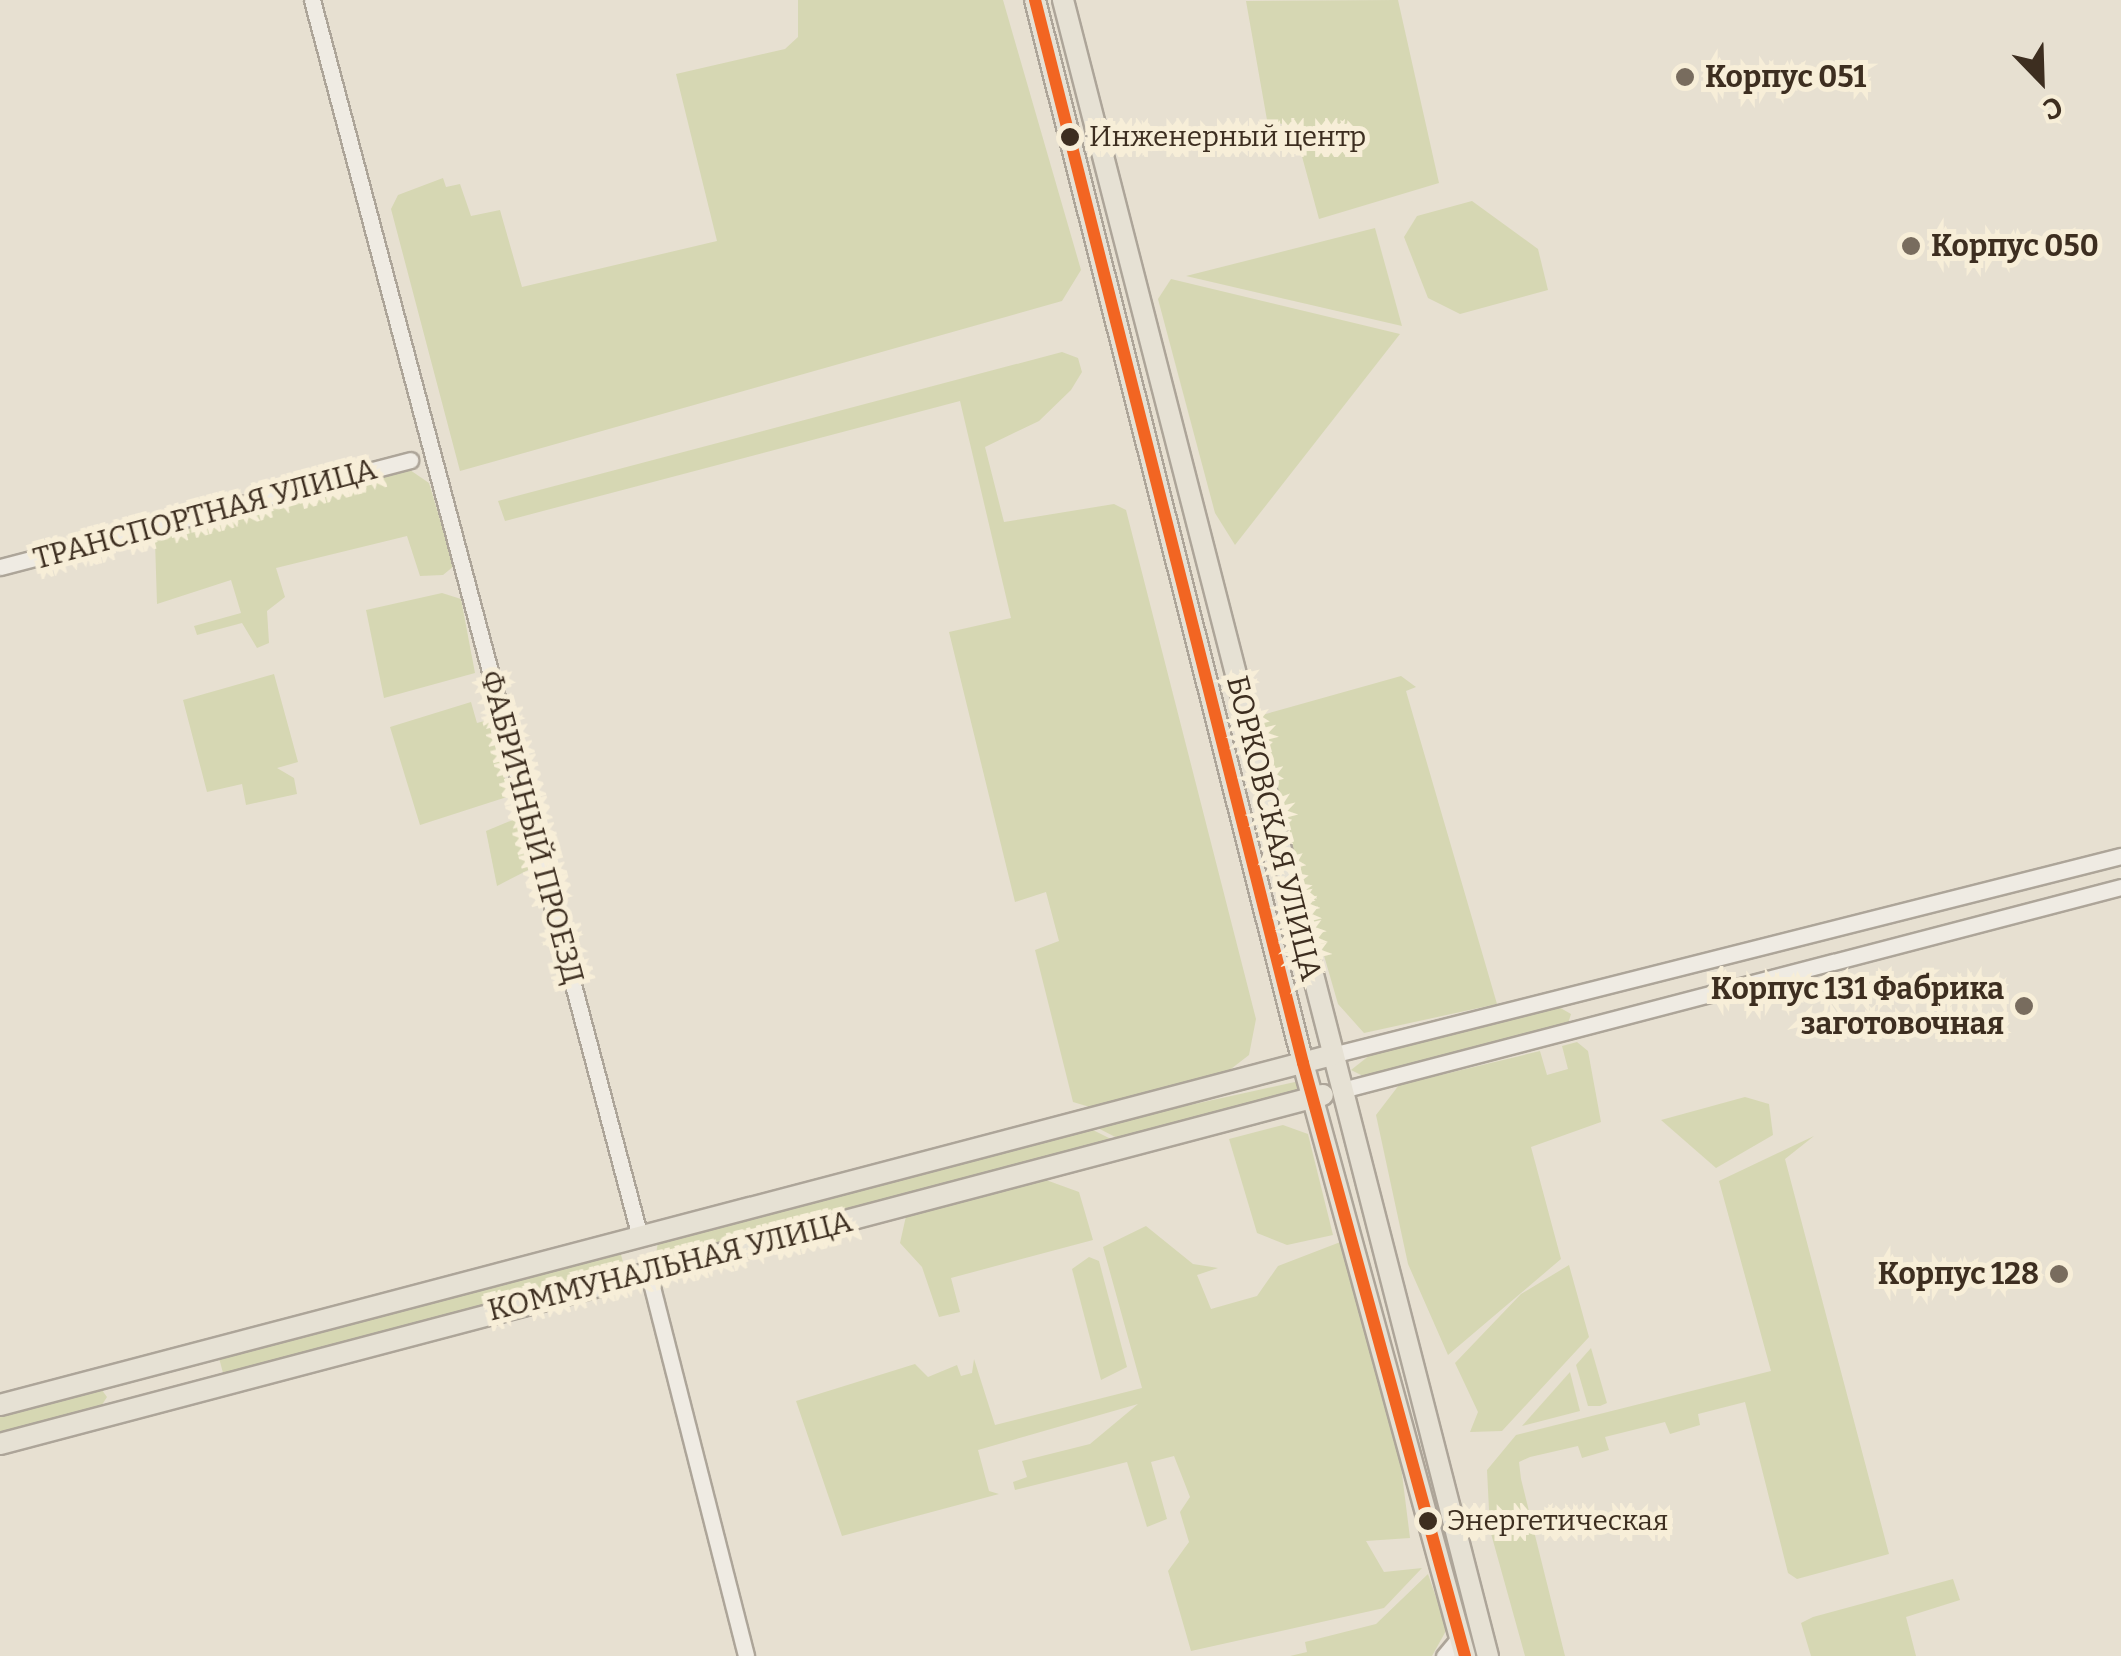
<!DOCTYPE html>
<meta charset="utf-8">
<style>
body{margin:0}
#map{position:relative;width:2121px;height:1656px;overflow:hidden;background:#e7e0d1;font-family:Bitter,serif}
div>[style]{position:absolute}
.green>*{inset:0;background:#d6d7b3;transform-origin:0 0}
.roads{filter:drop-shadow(2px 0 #ada599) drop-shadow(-2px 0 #ada599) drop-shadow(0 2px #ada599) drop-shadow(0 -2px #ada599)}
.minor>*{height:15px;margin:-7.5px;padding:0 7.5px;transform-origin:7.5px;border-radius:7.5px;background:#efebe3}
.major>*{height:20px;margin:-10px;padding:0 10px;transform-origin:10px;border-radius:10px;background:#e6e1d4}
.bus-1>*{height:12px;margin:-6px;padding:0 6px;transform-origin:6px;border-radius:6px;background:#f26522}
.dots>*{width:28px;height:28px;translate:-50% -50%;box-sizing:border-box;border:5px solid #f7eed8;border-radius:50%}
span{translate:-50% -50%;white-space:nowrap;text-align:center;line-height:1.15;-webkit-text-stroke:10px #f7eed8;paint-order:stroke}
.bus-label{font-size:28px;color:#3d2e20}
.left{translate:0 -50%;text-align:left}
.poi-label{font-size:30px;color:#3d2e20;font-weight:700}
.right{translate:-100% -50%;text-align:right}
.street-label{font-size:30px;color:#3d2e20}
.north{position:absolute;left:1991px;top:30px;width:100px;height:100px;-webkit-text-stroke:8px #f7eed8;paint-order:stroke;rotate:157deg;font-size:28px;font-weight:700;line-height:40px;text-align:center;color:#3d2e20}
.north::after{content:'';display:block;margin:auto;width:35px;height:45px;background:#3d2e20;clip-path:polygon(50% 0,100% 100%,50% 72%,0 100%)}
</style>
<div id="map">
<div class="green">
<div style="clip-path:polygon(798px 0,1003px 0,1081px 270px,1062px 301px,460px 471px,391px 209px,398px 195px,443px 178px,446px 187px,460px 184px,471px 216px,500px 210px,522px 287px,717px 241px,676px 74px,785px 49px,798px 37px)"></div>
<div style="clip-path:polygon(1398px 0,1439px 183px,1319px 219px,1294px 127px,1267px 120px,1246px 1px)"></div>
<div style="clip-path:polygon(1472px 201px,1538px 249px,1548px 290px,1460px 314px,1428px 298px,1404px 237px,1417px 216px)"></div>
<div style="clip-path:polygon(1375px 228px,1402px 326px,1186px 276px)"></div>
<div style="clip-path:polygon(1171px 279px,1400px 334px,1235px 545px,1215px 513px,1158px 299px)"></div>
<div style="clip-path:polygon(1062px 352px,1078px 358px,1082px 372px,1071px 390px,1039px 421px,985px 447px,1004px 522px,1114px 504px,1126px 510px,1256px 1019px,1249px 1055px,1227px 1072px,1093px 1108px,1073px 1102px,1035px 950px,1059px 941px,1046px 892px,1015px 902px,949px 632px,1011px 618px,960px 401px,505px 521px,498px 501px)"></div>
<div style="clip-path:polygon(410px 470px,429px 483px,454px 566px,443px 575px,420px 576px,407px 536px,276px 568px,285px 597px,267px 611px,269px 643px,257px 648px,242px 623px,197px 635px,194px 626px,241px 613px,231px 580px,157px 604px,155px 541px,163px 534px)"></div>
<div style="clip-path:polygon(442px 593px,461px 599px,475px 673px,384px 698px,366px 610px)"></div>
<div style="clip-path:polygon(274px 674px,298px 762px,277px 768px,294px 778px,297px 794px,246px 805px,242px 784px,207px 792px,183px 700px)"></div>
<div style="clip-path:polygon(1401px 676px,1416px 687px,1406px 691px,1497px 1004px,1364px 1033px,1338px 1004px,1255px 717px)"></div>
<div style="clip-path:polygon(471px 702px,477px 723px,488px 720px,510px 796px,420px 825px,390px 727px)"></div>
<div style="clip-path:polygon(520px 817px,534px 867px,497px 886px,486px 831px)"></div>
<div style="clip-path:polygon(1557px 1006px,1571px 1014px,1567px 1027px,1367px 1078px,1351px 1070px,1370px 1055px)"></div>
<div style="clip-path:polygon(1577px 1042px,1588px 1051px,1601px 1122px,1531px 1147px,1561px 1259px,1448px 1355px,1408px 1264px,1376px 1115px,1399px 1085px,1540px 1051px,1547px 1075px,1568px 1069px,1562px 1046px)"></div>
<div style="clip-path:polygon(1304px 1080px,1303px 1090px,1121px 1140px,1094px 1126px)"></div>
<div style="clip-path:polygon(1745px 1097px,1769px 1104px,1773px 1135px,1716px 1168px,1661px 1120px)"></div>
<div style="clip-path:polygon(1283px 1125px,1308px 1134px,1333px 1235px,1287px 1245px,1257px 1233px,1229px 1139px)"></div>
<div style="clip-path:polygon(1089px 1128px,1115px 1141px,666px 1261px,656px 1254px,658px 1242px)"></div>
<div style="clip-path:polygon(1814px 1136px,1785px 1159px,1889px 1554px,1797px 1579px,1788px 1573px,1745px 1402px,1698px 1414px,1700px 1425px,1670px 1434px,1665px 1422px,1605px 1437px,1609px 1450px,1582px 1458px,1578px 1446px,1530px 1457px,1519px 1462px,1521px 1479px,1565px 1656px,1525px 1656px,1490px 1530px,1487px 1470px,1516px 1435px,1771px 1371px,1719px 1181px)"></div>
<div style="clip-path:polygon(1046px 1180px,1079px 1192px,1093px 1240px,951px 1278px,960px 1312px,939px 1317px,922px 1267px,900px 1243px,906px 1216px)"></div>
<div style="clip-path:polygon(1146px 1226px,1193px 1264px,1218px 1268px,1197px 1275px,1211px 1309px,1257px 1296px,1278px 1266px,1343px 1241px,1401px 1466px,1410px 1538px,1366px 1541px,1384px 1572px,1422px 1568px,1384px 1608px,1191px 1651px,1168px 1571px,1189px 1542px,1180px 1512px,1190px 1497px,1174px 1456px,1151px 1462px,1167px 1519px,1147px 1527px,1127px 1462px,1015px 1490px,1013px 1482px,1027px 1477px,1022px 1461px,1090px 1444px,1138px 1404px,978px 1450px,989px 1491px,999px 1494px,842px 1536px,796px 1401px,915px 1364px,928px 1377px,957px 1365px,961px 1376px,972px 1373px,974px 1359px,995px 1425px,1142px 1388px,1103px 1247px)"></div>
<div style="left:620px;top:1251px;width:20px;height:415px;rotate:75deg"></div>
<div style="clip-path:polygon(1089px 1257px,1099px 1261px,1127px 1367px,1101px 1380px,1072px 1269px)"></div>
<div style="clip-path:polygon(1569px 1265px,1589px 1337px,1502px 1431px,1470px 1432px,1478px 1412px,1455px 1363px,1521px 1294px)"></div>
<div style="clip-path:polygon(1591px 1348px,1607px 1403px,1600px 1406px,1588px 1406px,1576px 1365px)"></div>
<div style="clip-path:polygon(1570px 1372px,1580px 1411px,1522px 1426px)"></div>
<div style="clip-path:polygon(99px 1386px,107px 1397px,100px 1408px,0 1435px,0 1411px)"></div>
<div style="clip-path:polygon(1428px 1574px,1447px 1629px,1432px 1656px,1290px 1656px,1307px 1652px,1305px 1642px,1376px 1624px)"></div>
<div style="clip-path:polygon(1953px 1579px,1960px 1600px,1906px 1617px,1916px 1656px,1811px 1656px,1801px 1623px,1813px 1617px)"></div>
</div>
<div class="roads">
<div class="minor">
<div style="left:312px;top:0;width:1280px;rotate:75.15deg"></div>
<div style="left:0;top:567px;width:424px;rotate:-14.6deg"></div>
<div style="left:1332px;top:1055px;width:814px;rotate:-14.16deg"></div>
<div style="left:1342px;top:1090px;width:805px;rotate:-14.61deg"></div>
<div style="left:648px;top:1271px;width:397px;rotate:75.7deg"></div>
<div style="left:1444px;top:1656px;width:25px;rotate:-50deg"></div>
</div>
<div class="major">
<div style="left:1035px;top:0;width:1096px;rotate:75.85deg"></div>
<div style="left:1303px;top:1063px;width:615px;rotate:74.72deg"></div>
<div style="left:1063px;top:0;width:1710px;rotate:75.61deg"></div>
<div style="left:0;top:1405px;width:1377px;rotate:-14.72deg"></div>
<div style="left:0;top:1444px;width:1368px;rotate:-14.78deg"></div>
</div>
</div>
<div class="bus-1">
<div style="left:1035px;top:0;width:1096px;rotate:75.85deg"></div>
<div style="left:1303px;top:1063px;width:615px;rotate:74.72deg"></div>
</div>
<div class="dots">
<div style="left:1685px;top:77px;background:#786c5e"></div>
<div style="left:1070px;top:137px;background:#3d2e20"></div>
<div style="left:1911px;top:246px;background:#786c5e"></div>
<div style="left:2024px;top:1006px;background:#786c5e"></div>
<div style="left:2059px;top:1274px;background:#786c5e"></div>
<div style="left:1428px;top:1521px;background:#3d2e20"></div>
</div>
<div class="bus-label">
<span class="left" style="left:1089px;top:137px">Инженерный центр</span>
<span class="left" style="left:1447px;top:1521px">Энергетическая</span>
</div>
<div class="poi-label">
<span class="left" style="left:1705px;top:77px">Корпус 051</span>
<span class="left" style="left:1931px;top:246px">Корпус 050</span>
<span class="right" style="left:2004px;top:1006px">Корпус 131 Фабрика<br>заготовочная</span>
<span class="right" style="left:2039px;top:1274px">Корпус 128</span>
</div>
<div class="street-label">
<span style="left:205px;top:514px;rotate:-15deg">ТРАНСПОРТНАЯ УЛИЦА</span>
<span style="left:532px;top:827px;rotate:75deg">ФАБРИЧНЫЙ ПРОЕЗД</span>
<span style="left:1274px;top:828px;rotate:76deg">БОРКОВСКАЯ УЛИЦА</span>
<span style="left:670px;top:1266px;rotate:-14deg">КОММУНАЛЬНАЯ УЛИЦА</span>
</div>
<div class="north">С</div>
</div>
